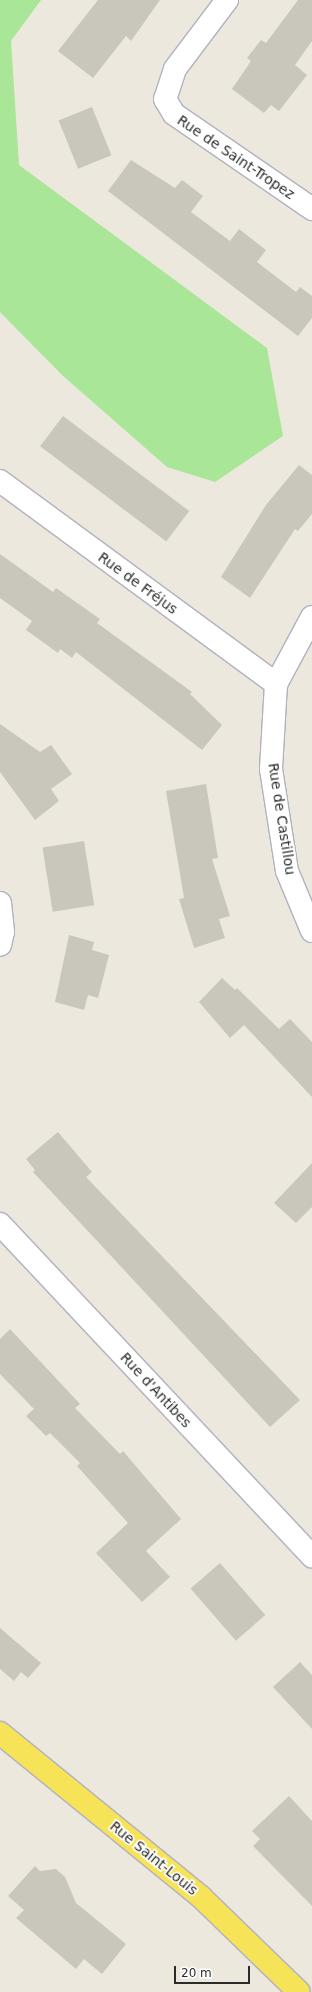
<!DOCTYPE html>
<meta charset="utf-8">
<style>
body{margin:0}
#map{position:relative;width:312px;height:1992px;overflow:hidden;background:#ede8dd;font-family:"DejaVu Sans",sans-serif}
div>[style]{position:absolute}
.green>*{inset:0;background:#a9e697}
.building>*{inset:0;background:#c9c6bb;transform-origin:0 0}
.roads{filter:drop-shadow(1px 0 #b1b1bf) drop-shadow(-1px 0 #b1b1bf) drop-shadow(0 1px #b1b1bf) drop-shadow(0 -1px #b1b1bf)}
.minor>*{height:22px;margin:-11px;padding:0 11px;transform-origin:11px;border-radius:11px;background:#fff}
.major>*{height:22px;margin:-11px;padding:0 11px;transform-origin:11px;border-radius:11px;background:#f7e358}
span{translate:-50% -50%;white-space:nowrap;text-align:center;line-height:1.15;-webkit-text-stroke:3.5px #fff;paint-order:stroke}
.street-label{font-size:14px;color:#2b2b2b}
.scale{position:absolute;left:174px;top:1966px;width:76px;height:18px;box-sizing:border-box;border:2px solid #2b2b2b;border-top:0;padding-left:5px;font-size:12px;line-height:14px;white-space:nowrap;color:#2b2b2b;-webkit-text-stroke:3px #fff;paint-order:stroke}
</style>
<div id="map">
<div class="green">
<div style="clip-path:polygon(0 0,41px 0,11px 41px,19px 165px,267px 348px,283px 436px,215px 482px,167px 467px,62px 375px,0 312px)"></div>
</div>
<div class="building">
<div style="clip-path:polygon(98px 0,160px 0,131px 41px,126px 36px,93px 78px,58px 51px)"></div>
<div style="clip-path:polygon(298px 0,312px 0,312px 41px,295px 65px,307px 75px,279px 111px,271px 105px,264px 113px,232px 89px,251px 61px,247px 58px,261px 40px,266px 43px)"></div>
<div style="left:92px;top:107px;width:52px;height:36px;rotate:68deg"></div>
<div style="clip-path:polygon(131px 160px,175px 188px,182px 180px,203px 196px,191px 212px,230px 241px,239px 229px,266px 250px,257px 262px,296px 292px,300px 287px,312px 296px,312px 318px,298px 336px,108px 191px)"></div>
<div style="left:63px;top:416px;width:158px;height:38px;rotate:37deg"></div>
<div style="clip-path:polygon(299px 465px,312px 475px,312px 514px,298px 531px,295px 529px,250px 598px,221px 577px,266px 505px)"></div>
<div style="clip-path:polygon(0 554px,53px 592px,56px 588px,100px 619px,97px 623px,192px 692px,190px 694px,222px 725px,202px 750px,76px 652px,72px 658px,60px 649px,58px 653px,26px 630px,32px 621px,0 598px)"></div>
<div style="clip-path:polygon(0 724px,40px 752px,51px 745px,72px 774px,51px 789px,59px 801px,35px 820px,0 772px)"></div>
<div style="clip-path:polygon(206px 784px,218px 858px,212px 859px,230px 916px,219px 919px,225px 938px,194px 948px,179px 899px,184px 898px,166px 791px)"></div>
<div style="left:84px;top:841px;width:65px;height:42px;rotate:81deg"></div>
<div style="clip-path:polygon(69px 935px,94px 942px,92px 950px,109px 955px,98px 998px,88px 995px,84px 1010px,55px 1002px)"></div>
<div style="clip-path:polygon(222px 978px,235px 990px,237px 988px,279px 1029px,290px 1019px,312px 1042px,312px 1097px,244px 1025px,230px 1038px,199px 1002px)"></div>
<div style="clip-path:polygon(58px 1132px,92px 1172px,86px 1177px,300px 1400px,270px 1427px,33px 1172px,35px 1170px,26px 1159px)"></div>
<div style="clip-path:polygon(312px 1163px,312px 1207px,296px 1223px,274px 1203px)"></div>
<div style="clip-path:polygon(10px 1329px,80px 1404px,75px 1408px,120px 1454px,123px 1451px,181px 1519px,146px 1551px,170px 1577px,142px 1602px,96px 1553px,128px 1523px,77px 1466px,80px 1463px,50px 1433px,46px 1436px,26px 1416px,34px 1409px,0 1374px,0 1339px)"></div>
<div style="left:220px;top:1563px;width:69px;height:39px;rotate:49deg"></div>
<div style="clip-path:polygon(0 1628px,41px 1663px,28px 1678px,21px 1672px,14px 1681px,0 1669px)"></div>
<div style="clip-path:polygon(300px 1662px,312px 1675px,312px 1729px,273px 1687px)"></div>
<div style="clip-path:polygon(289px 1796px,312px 1821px,312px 1906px,253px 1846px,260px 1839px,252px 1831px)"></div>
<div style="clip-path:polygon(35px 1866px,40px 1871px,56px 1869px,65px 1877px,76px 1903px,126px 1944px,102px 1974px,84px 1959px,76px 1969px,16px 1918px,24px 1910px,8px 1896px)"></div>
</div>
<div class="roads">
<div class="minor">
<div style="left:227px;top:0;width:86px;rotate:127deg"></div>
<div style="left:175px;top:69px;width:32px;rotate:108deg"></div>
<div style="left:165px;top:99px;width:17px;rotate:59deg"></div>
<div style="left:174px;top:114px;width:168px;rotate:34.5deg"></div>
<div style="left:0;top:481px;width:343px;rotate:36.3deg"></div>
<div style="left:312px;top:617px;width:76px;rotate:118.2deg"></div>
<div style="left:276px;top:684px;width:85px;rotate:93.4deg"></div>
<div style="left:271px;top:769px;width:103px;rotate:81.1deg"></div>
<div style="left:287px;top:871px;width:65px;rotate:67.4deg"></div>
<div style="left:0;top:903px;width:29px;rotate:84deg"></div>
<div style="left:3px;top:932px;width:13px;rotate:103deg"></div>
<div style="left:0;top:1224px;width:456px;rotate:46.8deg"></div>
</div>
<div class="major">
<div style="left:0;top:1733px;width:259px;rotate:39.2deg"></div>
<div style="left:201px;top:1897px;width:136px;rotate:44.1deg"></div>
</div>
</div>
<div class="street-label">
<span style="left:236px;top:157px;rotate:34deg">Rue de Saint-Tropez</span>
<span style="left:138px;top:583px;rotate:36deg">Rue de Fréjus</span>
<span style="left:282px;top:819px;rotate:81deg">Rue de Castillou</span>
<span style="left:156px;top:1390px;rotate:47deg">Rue d'Antibes</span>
<span style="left:154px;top:1858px;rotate:39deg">Rue Saint-Louis</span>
</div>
<div class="scale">20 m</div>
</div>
